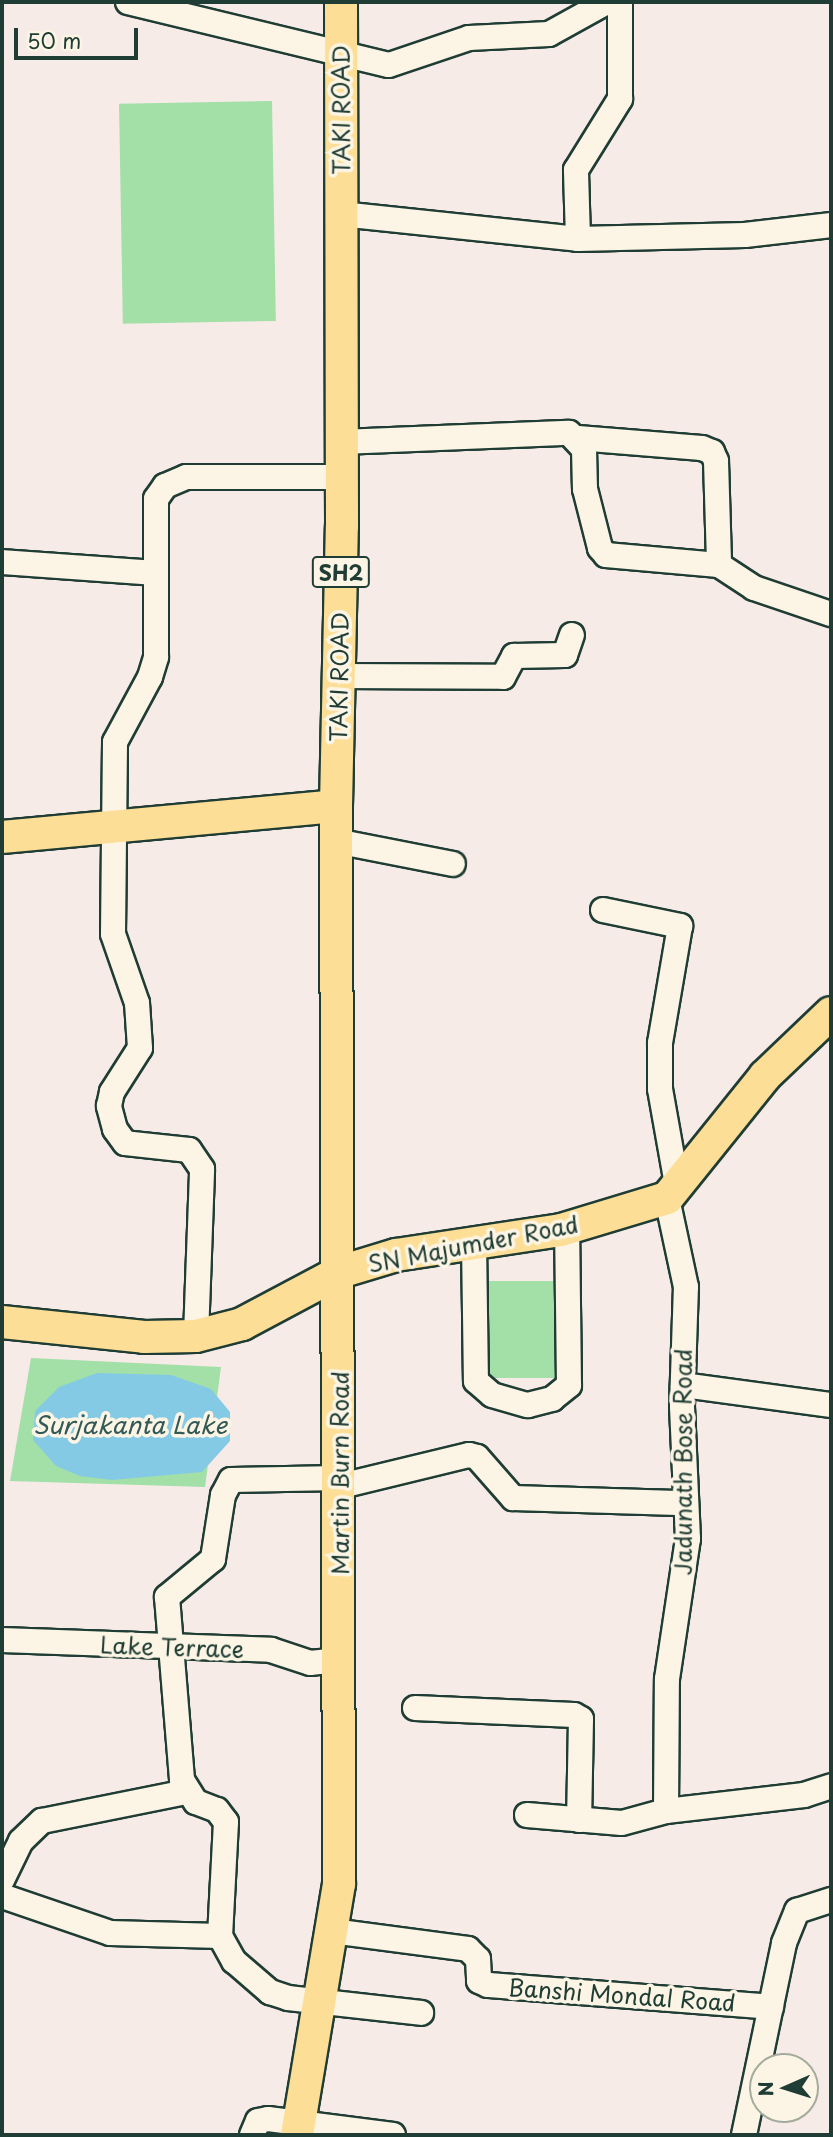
<!DOCTYPE html>
<style>
body{margin:0}
#map{position:relative;width:833px;height:2137px;overflow:hidden;background:#f7ebe7;font-family:"Playpen Sans",sans-serif}
div>[style]{position:absolute}
.green>*{inset:0;background:#a2e0a8;transform-origin:0 0}
.water>*{inset:0;background:#84cae5}
.roads{filter:drop-shadow(2px 0 #1f3d34) drop-shadow(-2px 0 #1f3d34) drop-shadow(0 2px #1f3d34) drop-shadow(0 -2px #1f3d34)}
.minor>*{height:24px;margin:-12px;padding:0 12px;transform-origin:12px;border-radius:12px;background:#fcf5e5}
.major>*{height:32px;margin:-16px;padding:0 16px;transform-origin:16px;border-radius:16px;background:#fdde96}
span{translate:-50% -50%;white-space:nowrap;text-align:center;line-height:1.15;-webkit-text-stroke:7px #fcf5e5;paint-order:stroke}
.shield-label span{padding:2px 5px;background:#fcf5e5;border:2px solid;border-radius:5px;-webkit-text-stroke-width:0}
.shield-label{font-size:21px;color:#1f3d34;font-weight:700}
.street-label{font-size:23px;color:#1f3d34}
.water-label{font-size:24px;color:#335957;font-style:italic}
.frame{position:absolute;inset:0;border:4px solid #1f3d34;pointer-events:none}
.north{position:absolute;left:749px;top:2053px;width:70px;height:70px;box-sizing:border-box;background:#fcf5e5;border:2px solid #a4ab9e;border-radius:50%;rotate:267deg;font-size:19px;font-weight:700;line-height:28px;text-align:center;color:#1f3d34}
.north::after{content:'';display:block;margin:auto;width:24px;height:32px;background:#1f3d34;clip-path:polygon(50% 0,100% 100%,50% 72%,0 100%)}
.scale{position:absolute;left:14px;top:28px;width:124px;height:32px;box-sizing:border-box;border:4px solid #1f3d34;border-top:0;padding-left:9px;font-size:21px;line-height:24px;white-space:nowrap;color:#1f3d34;-webkit-text-stroke:5px #fcf5e5;paint-order:stroke}
</style>
<div id="map">
<div class="green">
<div style="left:272px;top:101px;width:220px;height:153px;rotate:89deg"></div>
<div style="left:489px;top:1281px;width:69px;height:97px"></div>
<div style="clip-path:polygon(31px 1358px,221px 1367px,205px 1487px,10px 1481px)"></div>
</div>
<div class="water">
<div style="clip-path:polygon(97px 1373px,171px 1375px,211px 1389px,230px 1412px,230px 1441px,202px 1472px,112px 1480px,80px 1476px,56px 1466px,33px 1440px,35px 1411px,59px 1387px)"></div>
</div>
<div class="roads">
<div class="minor">
<div style="left:128px;top:2px;width:268px;rotate:13.6deg"></div>
<div style="left:389px;top:65px;width:84px;rotate:-18.6deg"></div>
<div style="left:469px;top:38px;width:80px;rotate:-2.9deg"></div>
<div style="left:549px;top:34px;width:66px;rotate:-28.9deg"></div>
<div style="left:341px;top:214px;width:238px;rotate:6deg"></div>
<div style="left:578px;top:239px;width:167px;rotate:-1.4deg"></div>
<div style="left:745px;top:235px;width:87px;rotate:-6.6deg"></div>
<div style="left:578px;top:239px;width:69px;rotate:-91.7deg"></div>
<div style="left:576px;top:170px;width:84px;rotate:-58.2deg"></div>
<div style="left:620px;top:99px;width:97px;rotate:-90deg"></div>
<div style="left:578px;top:438px;width:124px;rotate:4.6deg"></div>
<div style="left:702px;top:448px;width:11px;rotate:22deg"></div>
<div style="left:712px;top:452px;width:10px;rotate:66deg"></div>
<div style="left:716px;top:461px;width:104px;rotate:88.3deg"></div>
<div style="left:341px;top:442px;width:228px;rotate:-2.3deg"></div>
<div style="left:569px;top:433px;width:22px;rotate:47deg"></div>
<div style="left:584px;top:449px;width:40px;rotate:88.6deg"></div>
<div style="left:585px;top:489px;width:61px;rotate:75.7deg"></div>
<div style="left:600px;top:548px;width:9px;rotate:49deg"></div>
<div style="left:606px;top:555px;width:113px;rotate:5.1deg"></div>
<div style="left:719px;top:565px;width:42px;rotate:33.3deg"></div>
<div style="left:754px;top:588px;width:81px;rotate:18.7deg"></div>
<div style="left:2px;top:562px;width:153px;rotate:4.1deg"></div>
<div style="left:338px;top:676px;width:165px;rotate:0.3deg"></div>
<div style="left:503px;top:677px;width:24px;rotate:-62deg"></div>
<div style="left:514px;top:656px;width:51px;rotate:-1.1deg"></div>
<div style="left:565px;top:655px;width:21px;rotate:-71deg"></div>
<div style="left:336px;top:841px;width:119px;rotate:11.1deg"></div>
<div style="left:603px;top:910px;width:79px;rotate:11.7deg"></div>
<div style="left:680px;top:926px;width:119px;rotate:99.7deg"></div>
<div style="left:660px;top:1043px;width:46px;rotate:90deg"></div>
<div style="left:660px;top:1089px;width:97px;rotate:79.9deg"></div>
<div style="left:474px;top:1242px;width:139px;rotate:89.2deg"></div>
<div style="left:476px;top:1381px;width:21px;rotate:41deg"></div>
<div style="left:492px;top:1395px;width:37px;rotate:16deg"></div>
<div style="left:528px;top:1405px;width:25px;rotate:-14deg"></div>
<div style="left:552px;top:1399px;width:22px;rotate:-39deg"></div>
<div style="left:569px;top:1385px;width:157px;rotate:-90.7deg"></div>
<div style="left:196px;top:1336px;width:167px;rotate:-87.9deg"></div>
<div style="left:202px;top:1169px;width:23px;rotate:-124deg"></div>
<div style="left:189px;top:1150px;width:64px;rotate:-173.8deg"></div>
<div style="left:125px;top:1143px;width:17px;rotate:-126deg"></div>
<div style="left:115px;top:1129px;width:24px;rotate:-105deg"></div>
<div style="left:109px;top:1106px;width:14px;rotate:-78deg"></div>
<div style="left:112px;top:1092px;width:52px;rotate:-57.5deg"></div>
<div style="left:140px;top:1048px;width:45px;rotate:-93.8deg"></div>
<div style="left:137px;top:1003px;width:73px;rotate:-109.2deg"></div>
<div style="left:113px;top:934px;width:192px;rotate:-89.4deg"></div>
<div style="left:115px;top:742px;width:74px;rotate:-61.7deg"></div>
<div style="left:150px;top:677px;width:21px;rotate:-73deg"></div>
<div style="left:156px;top:657px;width:158px;rotate:-90deg"></div>
<div style="left:156px;top:499px;width:16px;rotate:-55deg"></div>
<div style="left:165px;top:486px;width:23px;rotate:-23deg"></div>
<div style="left:186px;top:477px;width:155px"></div>
<div style="left:683px;top:1385px;width:149px;rotate:7.7deg"></div>
<div style="left:340px;top:1478px;width:109px;rotate:178.9deg"></div>
<div style="left:231px;top:1480px;width:17px;rotate:118deg"></div>
<div style="left:223px;top:1495px;width:65px;rotate:98.9deg"></div>
<div style="left:213px;top:1559px;width:60px;rotate:140.4deg"></div>
<div style="left:167px;top:1597px;width:184px;rotate:85.3deg"></div>
<div style="left:182px;top:1780px;width:26px;rotate:58deg"></div>
<div style="left:196px;top:1802px;width:22px;rotate:21deg"></div>
<div style="left:217px;top:1810px;width:15px;rotate:53deg"></div>
<div style="left:226px;top:1822px;width:114px;rotate:93deg"></div>
<div style="left:220px;top:1936px;width:29px;rotate:61deg"></div>
<div style="left:234px;top:1961px;width:48px;rotate:40.7deg"></div>
<div style="left:270px;top:1992px;width:19px;rotate:18deg"></div>
<div style="left:288px;top:1998px;width:134px;rotate:6.4deg"></div>
<div style="left:341px;top:1486px;width:132px;rotate:-13.6deg"></div>
<div style="left:469px;top:1455px;width:8px;rotate:14deg"></div>
<div style="left:477px;top:1457px;width:55px;rotate:48.7deg"></div>
<div style="left:513px;top:1498px;width:173px;rotate:1.7deg"></div>
<div style="left:2px;top:1640px;width:269px;rotate:2.1deg"></div>
<div style="left:271px;top:1650px;width:41px;rotate:18.4deg"></div>
<div style="left:310px;top:1663px;width:30px;rotate:-6deg"></div>
<div style="left:415px;top:1708px;width:159px;rotate:2.5deg"></div>
<div style="left:574px;top:1715px;width:8px;rotate:30deg"></div>
<div style="left:581px;top:1719px;width:101px;rotate:91.1deg"></div>
<div style="left:666px;top:1811px;width:132px;rotate:-89.6deg"></div>
<div style="left:667px;top:1679px;width:142px;rotate:-81.5deg"></div>
<div style="left:688px;top:1539px;width:133px;rotate:-92.6deg"></div>
<div style="left:682px;top:1406px;width:119px;rotate:-88.1deg"></div>
<div style="left:686px;top:1287px;width:91px;rotate:-102.1deg"></div>
<div style="left:527px;top:1815px;width:95px;rotate:4.8deg"></div>
<div style="left:622px;top:1823px;width:46px;rotate:-15.3deg"></div>
<div style="left:666px;top:1811px;width:139px;rotate:-6.6deg"></div>
<div style="left:804px;top:1795px;width:28px;rotate:-18deg"></div>
<div style="left:2px;top:1880px;width:43px;rotate:-64deg"></div>
<div style="left:21px;top:1841px;width:29px;rotate:-44deg"></div>
<div style="left:42px;top:1821px;width:147px;rotate:-11.4deg"></div>
<div style="left:2px;top:1896px;width:114px;rotate:18.9deg"></div>
<div style="left:110px;top:1933px;width:110px;rotate:1.6deg"></div>
<div style="left:332px;top:1931px;width:137px;rotate:7.5deg"></div>
<div style="left:468px;top:1949px;width:14px;rotate:45deg"></div>
<div style="left:478px;top:1959px;width:22px;rotate:87deg"></div>
<div style="left:479px;top:1981px;width:10px;rotate:24deg"></div>
<div style="left:488px;top:1985px;width:284px;rotate:4.4deg"></div>
<div style="left:252px;top:2135px;width:15px;rotate:-67deg"></div>
<div style="left:258px;top:2121px;width:10px;rotate:-11deg"></div>
<div style="left:268px;top:2119px;width:126px;rotate:7.3deg"></div>
<div style="left:744px;top:2135px;width:196px;rotate:-78.2deg"></div>
<div style="left:784px;top:1943px;width:35px;rotate:-68deg"></div>
<div style="left:797px;top:1911px;width:36px;rotate:-18deg"></div>
</div>
<div class="major">
<div style="left:2px;top:837px;width:335px;rotate:-5.3deg"></div>
<div style="left:336px;top:806px;width:280px;rotate:-88.8deg"></div>
<div style="left:342px;top:526px;width:524px;rotate:-90.11deg"></div>
<div style="left:2px;top:1322px;width:143px;rotate:6deg"></div>
<div style="left:144px;top:1337px;width:52px;rotate:-1.1deg"></div>
<div style="left:196px;top:1336px;width:48px;rotate:-14.6deg"></div>
<div style="left:242px;top:1324px;width:111px;rotate:-28deg"></div>
<div style="left:340px;top:1272px;width:59px;rotate:-16.9deg"></div>
<div style="left:396px;top:1255px;width:167px;rotate:-8.6deg"></div>
<div style="left:561px;top:1230px;width:111px;rotate:-16.8deg"></div>
<div style="left:667px;top:1198px;width:156px;rotate:-51.2deg"></div>
<div style="left:765px;top:1076px;width:91px;rotate:-43.7deg"></div>
<div style="left:297px;top:2135px;width:254px;rotate:-80.5deg"></div>
<div style="left:339px;top:1884px;width:1078px;rotate:-90.16deg"></div>
</div>
</div>
<div class="shield-label">
<span style="left:341px;top:572px">SH2</span>
</div>
<div class="street-label">
<span style="left:341px;top:110px;rotate:-90deg">TAKI ROAD</span>
<span style="left:339px;top:677px;rotate:-89deg">TAKI ROAD</span>
<span style="left:473px;top:1244px;rotate:-11deg">SN Majumder Road</span>
<span style="left:683px;top:1462px;rotate:-90deg">Jadunath Bose Road</span>
<span style="left:340px;top:1473px;rotate:-90deg">Martin Burn Road</span>
<span style="left:172px;top:1647px;rotate:2deg">Lake Terrace</span>
<span style="left:622px;top:1995px;rotate:4deg">Banshi Mondal Road</span>
</div>
<div class="water-label">
<span style="left:130px;top:1425px">Surjakanta Lake</span>
</div>
<div class="frame"></div>
<div class="north">N</div>
<div class="scale">50 m</div>
</div>
